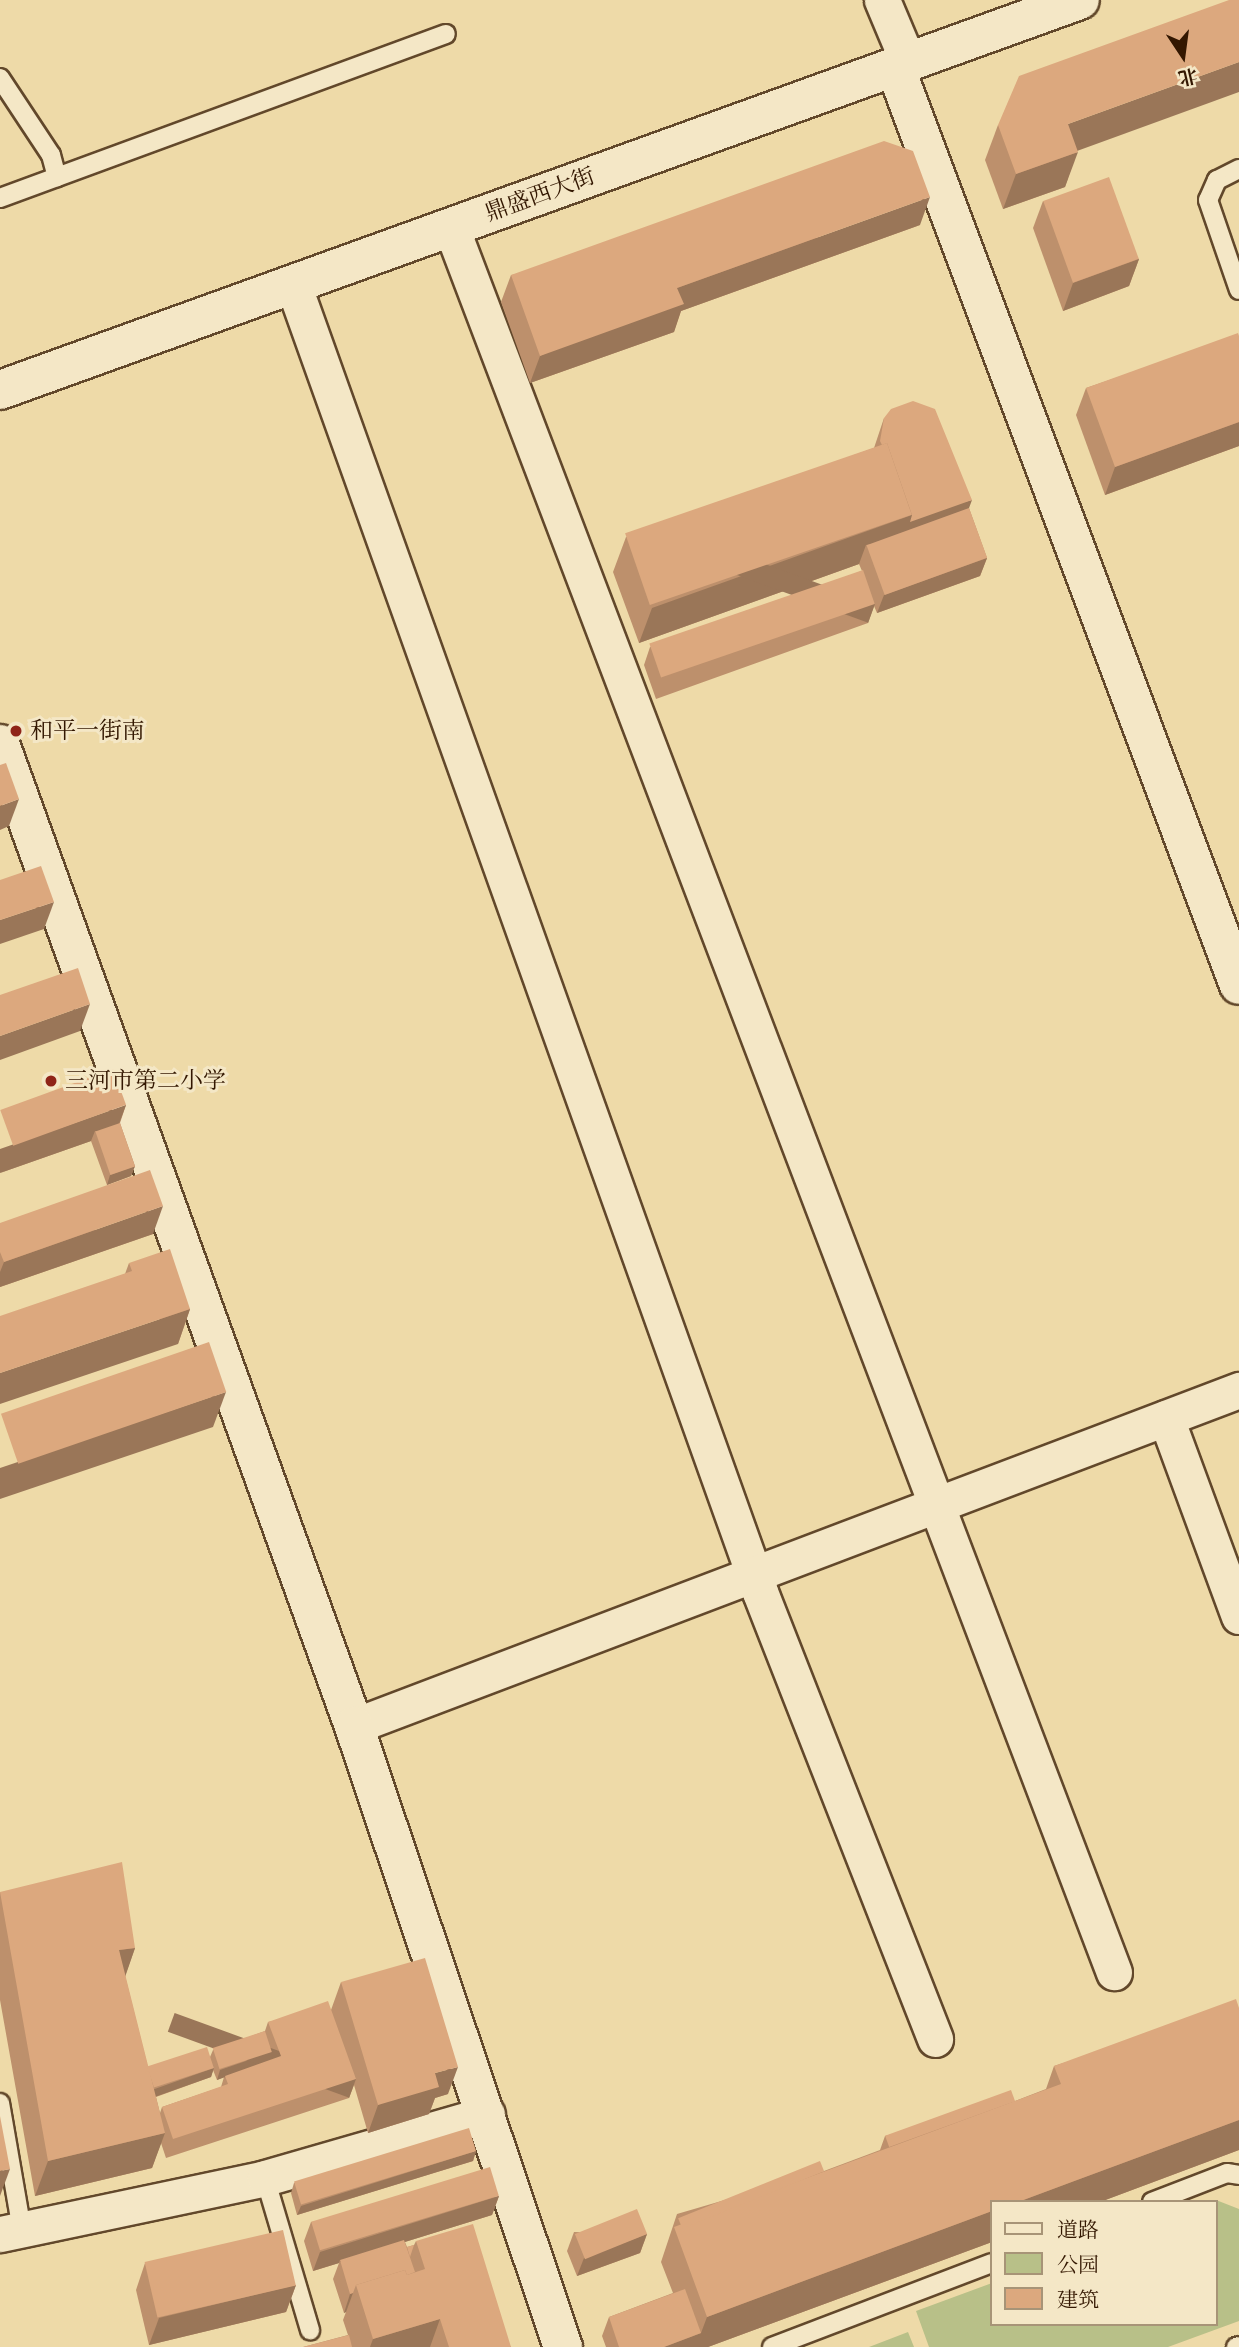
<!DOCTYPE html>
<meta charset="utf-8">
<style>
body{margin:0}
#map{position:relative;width:1239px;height:2347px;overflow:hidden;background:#eedaa8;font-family:"IM FELL Double Pica","Noto Serif SC",serif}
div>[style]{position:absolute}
.green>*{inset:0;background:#b8c088}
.roads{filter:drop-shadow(2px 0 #62482b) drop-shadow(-2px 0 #62482b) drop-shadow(0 2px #62482b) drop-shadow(0 -2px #62482b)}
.service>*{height:18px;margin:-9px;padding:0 9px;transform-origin:9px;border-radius:9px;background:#f4e7c6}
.minor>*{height:35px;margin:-17.5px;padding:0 17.5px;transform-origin:17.5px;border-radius:17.5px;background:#f4e7c6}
.tertiary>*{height:38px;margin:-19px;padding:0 19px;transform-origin:19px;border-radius:19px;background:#f4e7c6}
.secondary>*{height:38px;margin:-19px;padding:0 19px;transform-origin:19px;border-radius:19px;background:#f4e7c6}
.wall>*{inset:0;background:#bd906c}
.shaded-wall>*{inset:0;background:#9a7658;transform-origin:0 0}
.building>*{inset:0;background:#dca87e;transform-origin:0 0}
.dots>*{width:19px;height:19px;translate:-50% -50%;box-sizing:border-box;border:4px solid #f4e7c6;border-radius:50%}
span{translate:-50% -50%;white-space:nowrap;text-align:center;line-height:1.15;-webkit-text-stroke:6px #f4e7c6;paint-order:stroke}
.street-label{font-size:23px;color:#331701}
.poi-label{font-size:23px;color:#331701}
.left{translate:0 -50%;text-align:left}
.legend{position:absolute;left:990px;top:2200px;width:228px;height:126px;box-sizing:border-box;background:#f4e7c6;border:2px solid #a79477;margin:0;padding:9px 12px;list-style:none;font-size:21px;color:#331701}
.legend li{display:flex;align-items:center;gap:14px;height:35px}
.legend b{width:35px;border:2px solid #a79477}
.north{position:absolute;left:1148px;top:21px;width:70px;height:70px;-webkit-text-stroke:5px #f4e7c6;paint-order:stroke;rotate:167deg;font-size:19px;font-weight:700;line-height:28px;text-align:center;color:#331701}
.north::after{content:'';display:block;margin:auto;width:24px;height:32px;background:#331701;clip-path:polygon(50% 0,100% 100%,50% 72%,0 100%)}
</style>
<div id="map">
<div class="green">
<div style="clip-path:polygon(1216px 2200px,1239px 2209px,1239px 2321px,1168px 2347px,929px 2347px,916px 2311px,992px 2283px,992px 2324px,1216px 2324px,1216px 2202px,1211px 2202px)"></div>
<div style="clip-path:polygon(908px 2332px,914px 2347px,869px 2347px)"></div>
</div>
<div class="roads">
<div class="service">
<div style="left:0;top:78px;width:92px;rotate:56.5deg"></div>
<div style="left:51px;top:155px;width:23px;rotate:75deg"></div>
<div style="left:1239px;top:169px;width:25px;rotate:153deg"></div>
<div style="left:1217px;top:180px;width:22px;rotate:114deg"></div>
<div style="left:1208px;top:200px;width:95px;rotate:71deg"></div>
<div style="left:0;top:198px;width:475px;rotate:-20.2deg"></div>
<div style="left:0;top:2103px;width:129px;rotate:80.2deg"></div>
<div style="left:265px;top:2178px;width:159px;rotate:73.5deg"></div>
<div style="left:1152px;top:2202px;width:80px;rotate:-21.1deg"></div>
<div style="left:1227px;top:2173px;width:12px;rotate:9deg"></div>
<div style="left:772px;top:2347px;width:235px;rotate:-20.9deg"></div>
<div style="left:1236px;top:2347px;width:3px;rotate:-18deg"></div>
</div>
<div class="minor">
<div style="left:882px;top:0;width:67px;rotate:67.2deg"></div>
<div style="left:451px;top:227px;width:1867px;rotate:69.2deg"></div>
<div style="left:293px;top:284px;width:1389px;rotate:70.35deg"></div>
<div style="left:760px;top:1592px;width:480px;rotate:68.6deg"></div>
<div style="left:1166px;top:1418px;width:211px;rotate:69.8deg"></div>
<div style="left:354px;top:1726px;width:947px;rotate:-20.79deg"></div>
<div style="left:0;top:2234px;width:271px;rotate:-11.9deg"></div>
<div style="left:265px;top:2178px;width:231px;rotate:-16.1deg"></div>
</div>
<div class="tertiary">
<div style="left:895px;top:67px;width:980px;rotate:69.46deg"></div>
<div style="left:0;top:744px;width:1044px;rotate:70.18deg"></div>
<div style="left:354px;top:1726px;width:655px;rotate:71.4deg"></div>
</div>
<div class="secondary">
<div style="left:0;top:390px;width:1148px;rotate:-19.86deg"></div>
</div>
</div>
<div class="wall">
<div style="clip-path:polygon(998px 125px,1077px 151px,1065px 187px,1003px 209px,985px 160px)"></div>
<div style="clip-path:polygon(1043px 201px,1139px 259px,1129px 286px,1063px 311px,1033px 228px)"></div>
<div style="clip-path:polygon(920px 225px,681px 311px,674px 332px,530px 383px,501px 302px,511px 275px)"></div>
<div style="clip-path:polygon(1239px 336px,1239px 446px,1105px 495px,1076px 415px,1086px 388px)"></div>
<div style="clip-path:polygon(884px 418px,969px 508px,987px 558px,980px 576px,877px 613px,874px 606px,868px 623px,656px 699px,644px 665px,650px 647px,862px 571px,859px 564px,639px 643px,613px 572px,626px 537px,874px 448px)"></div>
<div style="clip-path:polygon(126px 1105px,120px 1123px,135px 1166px,131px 1176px,107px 1185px,91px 1141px,0 1173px)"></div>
<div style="clip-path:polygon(0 1223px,153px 1234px,0 1287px)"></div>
<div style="clip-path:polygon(129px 1263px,190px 1309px,178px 1344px,125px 1274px)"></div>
<div style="clip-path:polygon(evenodd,0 1892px,135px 1948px,125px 1976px,148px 2068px,210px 2057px,213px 2050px,265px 2031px,268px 2022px,331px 2010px,341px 1982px,448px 2094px,435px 2098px,429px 2114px,368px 2133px,354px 2085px,349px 2098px,166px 2158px,161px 2143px,152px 2168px,35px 2196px,0 2000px,0 1892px,213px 2070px,217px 2080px,224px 2077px,221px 2087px,162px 2107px,160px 2113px,156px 2097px,211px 2077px,213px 2070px)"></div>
<div style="clip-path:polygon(1239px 2008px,1239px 2150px,1100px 2202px,992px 2202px,992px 2242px,708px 2347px,606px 2347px,602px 2336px,609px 2317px,673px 2293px,661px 2262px,677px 2214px,824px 2171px,880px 2150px,885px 2136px,1015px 2101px,1046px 2089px,1054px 2066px)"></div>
<div style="clip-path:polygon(476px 2151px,473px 2161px,297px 2215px,291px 2193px,294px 2183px)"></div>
<div style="clip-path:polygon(499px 2196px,492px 2215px,405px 2242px,407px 2247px,414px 2245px,416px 2241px,511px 2347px,303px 2347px,348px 2335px,343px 2320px,346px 2312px,344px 2313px,333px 2279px,339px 2263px,313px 2271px,304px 2241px,311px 2222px)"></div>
<div style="clip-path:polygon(574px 2232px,647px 2234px,640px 2253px,577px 2276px,567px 2251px)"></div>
<div style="clip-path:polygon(145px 2263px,296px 2285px,286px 2312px,149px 2345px,136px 2290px)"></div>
</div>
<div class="shaded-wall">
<div style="clip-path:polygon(1239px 62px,1239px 92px,1055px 159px,1068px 124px)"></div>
<div style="clip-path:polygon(1078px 152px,1065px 187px,1003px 209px,1016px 174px)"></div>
<div style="clip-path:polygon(930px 197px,920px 225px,681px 311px,674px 332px,530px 383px,540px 356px,677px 288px)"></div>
<div style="clip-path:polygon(1139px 259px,1129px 286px,1063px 311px,1073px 283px)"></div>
<div style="clip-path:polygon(1239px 422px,1239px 446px,1105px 495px,1115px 467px)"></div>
<div style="clip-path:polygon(972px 500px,962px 527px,866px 545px,859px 564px,639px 643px,652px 608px,912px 515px)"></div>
<div style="clip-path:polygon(987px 558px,980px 576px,877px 613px,884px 595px)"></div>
<div style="left:875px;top:604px;width:20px;height:225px;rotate:110deg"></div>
<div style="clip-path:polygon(19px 799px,9px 826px,0 830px,0 806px)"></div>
<div style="clip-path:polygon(54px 902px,44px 929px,0 944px,0 920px)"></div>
<div style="clip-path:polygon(90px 1004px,80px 1031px,0 1060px,0 1036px)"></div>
<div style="clip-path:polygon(126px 1105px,116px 1132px,95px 1131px,91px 1141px,0 1173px,0 1149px)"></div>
<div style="clip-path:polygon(135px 1166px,131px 1176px,107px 1185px,110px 1175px)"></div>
<div style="clip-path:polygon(163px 1206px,153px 1234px,0 1287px,0 1272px,4px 1262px)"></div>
<div style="clip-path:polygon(190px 1309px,178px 1344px,0 1404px,0 1373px)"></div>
<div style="clip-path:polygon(226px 1392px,213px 1427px,0 1499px,0 1468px)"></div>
<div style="clip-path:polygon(135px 1948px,123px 1983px,119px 1950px)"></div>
<div style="clip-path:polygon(272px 2052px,269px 2061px,217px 2080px,220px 2070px)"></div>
<div style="clip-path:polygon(458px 2067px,448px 2094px,435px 2098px,429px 2114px,368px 2133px,378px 2105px,435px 2073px)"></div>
<div style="clip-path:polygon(214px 2068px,211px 2077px,146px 2100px,149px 2091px)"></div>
<div style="left:356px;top:2079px;width:20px;height:193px;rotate:110deg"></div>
<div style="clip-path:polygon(1239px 2120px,1239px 2150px,1100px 2202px,1018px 2202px)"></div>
<div style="clip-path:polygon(165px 2133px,152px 2168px,35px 2196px,48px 2161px)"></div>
<div style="clip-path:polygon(476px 2151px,473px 2161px,297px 2215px,301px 2206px)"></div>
<div style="clip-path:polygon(10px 2169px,0 2196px,0 2171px)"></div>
<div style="clip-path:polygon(499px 2196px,492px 2215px,340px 2262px,340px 2260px,339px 2263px,313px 2271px,320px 2252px)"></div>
<div style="clip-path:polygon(992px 2211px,992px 2242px,708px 2347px,664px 2347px,701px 2333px,707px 2317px)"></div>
<div style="clip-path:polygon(647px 2234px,640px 2253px,577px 2276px,584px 2258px)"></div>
<div style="clip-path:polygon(296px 2285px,286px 2312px,149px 2345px,159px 2318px)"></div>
<div style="clip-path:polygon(353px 2293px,346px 2312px,344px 2313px,350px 2294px)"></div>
<div style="clip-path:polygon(440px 2319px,430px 2347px,370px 2347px,373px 2339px)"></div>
</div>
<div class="building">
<div style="clip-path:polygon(1229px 0,1239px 0,1239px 62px,1068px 124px,1078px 152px,1016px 174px,998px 125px,1019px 76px)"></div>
<div style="clip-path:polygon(884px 141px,913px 151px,930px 197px,677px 288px,684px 304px,540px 356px,511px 275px)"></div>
<div style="left:1109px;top:177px;width:87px;height:70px;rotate:70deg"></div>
<div style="clip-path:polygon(1238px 333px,1239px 336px,1239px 422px,1115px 467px,1086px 388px)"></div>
<div style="clip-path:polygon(913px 401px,935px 409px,972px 500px,910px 522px,912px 515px,887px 443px,882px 445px,880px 441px,884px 418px,891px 409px)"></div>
<div style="left:887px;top:443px;width:76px;height:277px;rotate:71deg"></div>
<div style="left:969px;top:508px;width:53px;height:109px;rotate:70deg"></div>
<div style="left:863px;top:570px;width:36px;height:226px;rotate:71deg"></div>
<div style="clip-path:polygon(6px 763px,19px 799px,0 806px,0 765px)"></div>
<div style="clip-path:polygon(41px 866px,54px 902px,0 920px,0 880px)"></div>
<div style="clip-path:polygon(78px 968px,90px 1004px,0 1036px,0 995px)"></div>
<div style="left:113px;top:1069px;width:38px;height:120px;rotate:70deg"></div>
<div style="left:120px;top:1123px;width:46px;height:26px;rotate:71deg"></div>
<div style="clip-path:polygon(150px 1170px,163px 1206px,4px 1262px,0 1252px,0 1223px)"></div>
<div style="clip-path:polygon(170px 1249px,190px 1309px,0 1373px,0 1316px,132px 1271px,129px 1263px)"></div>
<div style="left:209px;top:1342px;width:53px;height:220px;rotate:71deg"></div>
<div style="clip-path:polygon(122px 1862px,135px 1948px,119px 1950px,165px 2133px,48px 2161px,0 1892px)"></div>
<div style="clip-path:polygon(425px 1958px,458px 2067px,435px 2073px,439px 2087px,378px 2105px,341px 1982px)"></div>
<div style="clip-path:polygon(1236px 1999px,1239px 2008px,1239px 2120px,1018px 2202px,992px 2202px,992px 2211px,707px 2317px,674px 2227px,1061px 2084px,1054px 2066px)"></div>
<div style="clip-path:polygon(328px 2001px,356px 2079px,173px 2139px,162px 2107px,228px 2084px,225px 2076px,281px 2056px,268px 2022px)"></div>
<div style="left:265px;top:2031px;width:22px;height:55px;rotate:72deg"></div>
<div style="left:207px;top:2047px;width:22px;height:63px;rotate:72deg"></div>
<div style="left:1011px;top:2090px;width:12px;height:134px;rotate:70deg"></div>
<div style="clip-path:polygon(0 2116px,10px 2169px,0 2171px)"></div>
<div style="left:469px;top:2128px;width:24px;height:183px;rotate:73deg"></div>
<div style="left:820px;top:2161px;width:11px;height:153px;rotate:68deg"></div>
<div style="left:490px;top:2167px;width:30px;height:187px;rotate:73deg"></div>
<div style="left:637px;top:2209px;width:27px;height:67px;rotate:68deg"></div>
<div style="clip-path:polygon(473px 2224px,511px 2347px,449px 2347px,440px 2319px,373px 2339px,356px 2285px,405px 2270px,407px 2275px,425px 2269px,416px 2241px)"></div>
<div style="left:283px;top:2230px;width:57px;height:142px;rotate:77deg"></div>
<div style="clip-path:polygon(404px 2240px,415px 2272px,407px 2275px,405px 2270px,356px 2285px,353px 2293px,350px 2294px,340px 2260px)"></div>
<div style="clip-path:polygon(414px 2245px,410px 2257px,407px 2247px)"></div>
<div style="clip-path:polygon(685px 2289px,701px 2333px,664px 2347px,619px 2347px,609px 2317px)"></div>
<div style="clip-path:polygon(349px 2335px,352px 2347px,303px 2347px)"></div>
</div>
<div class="dots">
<div style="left:16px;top:731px;background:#8f2418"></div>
<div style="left:51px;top:1081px;background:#8f2418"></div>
</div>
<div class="street-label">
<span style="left:540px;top:195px;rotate:-20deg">鼎盛西大街</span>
</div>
<div class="poi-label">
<span class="left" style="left:30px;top:731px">和平一街南</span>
<span class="left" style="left:65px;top:1081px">三河市第二小学</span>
</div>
<ul class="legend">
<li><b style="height:9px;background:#f4e7c6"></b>道路</li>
<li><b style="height:19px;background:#b8c088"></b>公园</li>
<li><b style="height:19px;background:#dca87e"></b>建筑</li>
</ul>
<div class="north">北</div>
</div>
